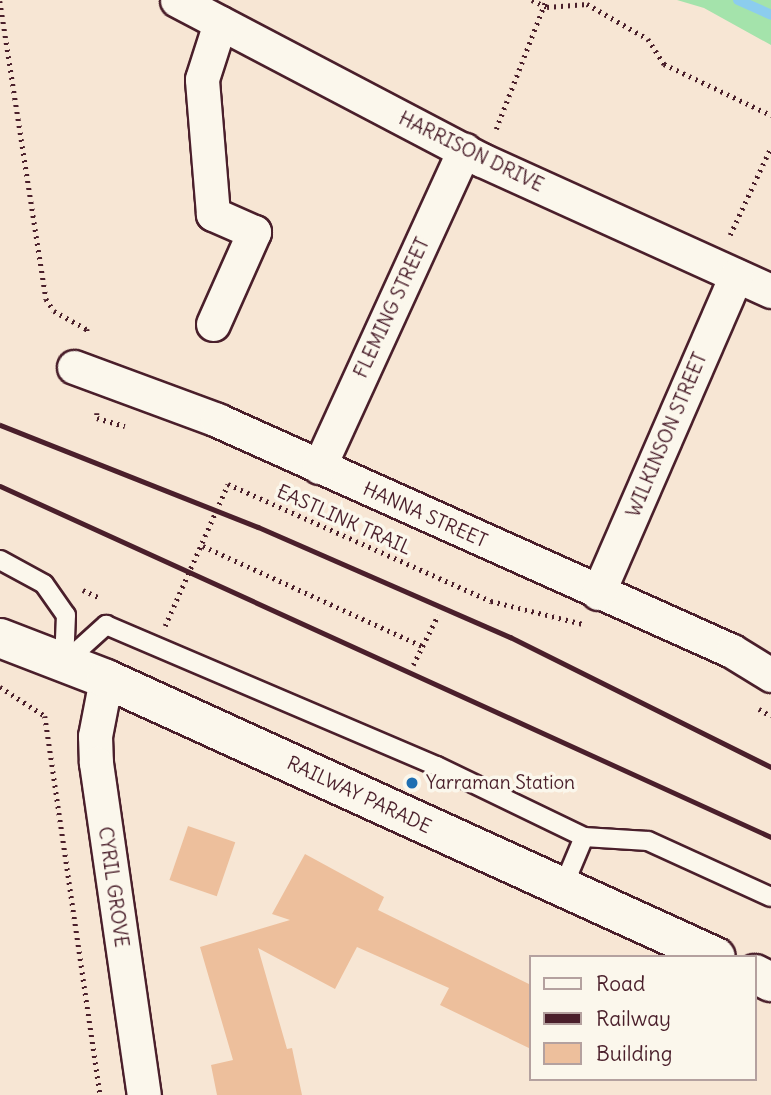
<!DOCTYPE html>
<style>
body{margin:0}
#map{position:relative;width:771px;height:1095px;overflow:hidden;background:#f7e6d4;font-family:Delius,sans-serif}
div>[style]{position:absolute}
.green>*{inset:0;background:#a4e3ab}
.stream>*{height:10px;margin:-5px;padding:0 5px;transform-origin:5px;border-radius:5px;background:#8ccdee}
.building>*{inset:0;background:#edbf9c;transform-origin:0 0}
.path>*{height:4.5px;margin-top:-2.25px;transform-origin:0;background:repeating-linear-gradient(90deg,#4a1f2b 0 2px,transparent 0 7px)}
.roads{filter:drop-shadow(2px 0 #4a1f2b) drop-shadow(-2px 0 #4a1f2b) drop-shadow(0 2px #4a1f2b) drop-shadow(0 -2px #4a1f2b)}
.service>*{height:18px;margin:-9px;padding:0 9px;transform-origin:9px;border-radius:9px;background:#fbf7ec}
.minor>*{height:33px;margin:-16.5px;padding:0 16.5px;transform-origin:16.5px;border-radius:16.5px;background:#fbf7ec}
.secondary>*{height:38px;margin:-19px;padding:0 19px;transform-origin:19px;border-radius:19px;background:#fbf7ec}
.rail>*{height:5px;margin:-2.5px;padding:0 2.5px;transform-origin:2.5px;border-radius:2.5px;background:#4a1f2b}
.path-bridge>*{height:4.5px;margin-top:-2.25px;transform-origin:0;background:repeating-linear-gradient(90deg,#4a1f2b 0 2px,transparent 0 7px)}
.dots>*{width:19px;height:19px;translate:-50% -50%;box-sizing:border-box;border:4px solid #fbf7ec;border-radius:50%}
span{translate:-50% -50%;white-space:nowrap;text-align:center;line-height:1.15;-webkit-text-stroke:7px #fbf7ec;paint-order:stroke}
.street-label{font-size:19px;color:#4a1f2b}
.poi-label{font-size:19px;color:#4a1f2b}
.left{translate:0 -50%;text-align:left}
.legend{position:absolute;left:529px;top:955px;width:228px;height:126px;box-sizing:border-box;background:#fbf7ec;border:2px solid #b4a19f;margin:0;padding:9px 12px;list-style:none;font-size:21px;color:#4a1f2b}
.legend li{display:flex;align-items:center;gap:14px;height:35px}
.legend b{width:35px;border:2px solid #b4a19f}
</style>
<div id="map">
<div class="green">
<div style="clip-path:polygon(677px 0,771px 0,771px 45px,704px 8px)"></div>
</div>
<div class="stream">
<div style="left:738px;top:0;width:36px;rotate:24deg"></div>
</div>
<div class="building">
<div style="left:188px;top:826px;width:50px;height:57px;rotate:19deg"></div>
<div style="clip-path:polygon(305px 854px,384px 897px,378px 910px,531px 985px,531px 1049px,440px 1005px,449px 988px,357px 947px,335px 989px,258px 948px,287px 1049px,292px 1048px,302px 1095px,217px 1095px,211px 1065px,233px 1060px,200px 947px,290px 920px,272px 914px)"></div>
</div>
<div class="path">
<div style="left:532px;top:0;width:17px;rotate:25deg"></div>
<div style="left:547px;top:7px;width:40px;rotate:-4.3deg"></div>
<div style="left:587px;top:4px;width:70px;rotate:29.8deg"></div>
<div style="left:648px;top:39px;width:30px;rotate:57deg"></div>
<div style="left:664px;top:64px;width:119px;rotate:25.5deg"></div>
<div style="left:0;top:1px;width:302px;rotate:81.2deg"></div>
<div style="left:46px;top:299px;width:14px;rotate:56deg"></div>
<div style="left:54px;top:311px;width:38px;rotate:29deg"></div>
<div style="left:87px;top:329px;width:6px;rotate:81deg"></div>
<div style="left:496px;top:129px;width:138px;rotate:-68.8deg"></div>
<div style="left:730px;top:235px;width:97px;rotate:-65deg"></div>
<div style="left:97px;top:413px;width:5px;rotate:90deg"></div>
<div style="left:97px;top:418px;width:29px;rotate:16deg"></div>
<div style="left:228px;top:484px;width:288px;rotate:24deg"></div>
<div style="left:491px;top:601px;width:95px;rotate:14deg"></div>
<div style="left:203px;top:546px;width:241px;rotate:24.5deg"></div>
<div style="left:83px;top:590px;width:19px;rotate:25deg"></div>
<div style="left:413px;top:665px;width:56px;rotate:-63.4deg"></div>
<div style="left:0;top:687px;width:54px;rotate:32.8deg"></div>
<div style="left:45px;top:716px;width:383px;rotate:81.7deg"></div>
<div style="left:759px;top:709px;width:14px;rotate:30deg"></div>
</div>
<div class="roads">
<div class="service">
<div style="left:0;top:560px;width:50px;rotate:28.6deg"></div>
<div style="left:44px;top:584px;width:38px;rotate:55deg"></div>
<div style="left:66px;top:615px;width:48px;rotate:92.4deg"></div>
<div style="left:64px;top:663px;width:57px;rotate:-42.1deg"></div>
<div style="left:106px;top:625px;width:360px;rotate:23.1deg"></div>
<div style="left:437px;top:766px;width:163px;rotate:25.8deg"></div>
<div style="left:584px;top:837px;width:54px;rotate:112.8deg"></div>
<div style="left:584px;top:837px;width:64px;rotate:3.6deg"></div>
<div style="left:648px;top:841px;width:135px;rotate:24.5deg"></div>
</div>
<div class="minor">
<div style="left:177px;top:0;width:344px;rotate:27.7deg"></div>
<div style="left:482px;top:160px;width:317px;rotate:24.4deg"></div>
<div style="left:213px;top:324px;width:101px;rotate:-66deg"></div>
<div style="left:254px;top:232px;width:45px;rotate:-156.3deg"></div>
<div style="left:213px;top:214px;width:135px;rotate:-94.7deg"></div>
<div style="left:202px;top:79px;width:59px;rotate:-72.2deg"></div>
<div style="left:74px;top:367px;width:153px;rotate:20.3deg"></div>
<div style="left:217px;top:420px;width:564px;rotate:24.16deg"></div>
<div style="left:732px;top:651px;width:46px;rotate:31.6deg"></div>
<div style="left:319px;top:467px;width:349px;rotate:-65.4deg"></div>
<div style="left:598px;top:593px;width:346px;rotate:-66.5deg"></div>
<div style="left:106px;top:679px;width:58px;rotate:100.9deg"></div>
<div style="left:95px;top:736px;width:27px;rotate:88deg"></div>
<div style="left:96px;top:763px;width:335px;rotate:81.8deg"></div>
</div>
<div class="secondary">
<div style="left:0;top:638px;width:114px;rotate:21.1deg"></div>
<div style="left:106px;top:679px;width:670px;rotate:24.5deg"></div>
<div style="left:755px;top:974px;width:18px;rotate:27deg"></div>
</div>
</div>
<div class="rail">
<div style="left:0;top:425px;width:277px;rotate:21.6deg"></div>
<div style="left:258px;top:527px;width:275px;rotate:23.6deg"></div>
<div style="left:510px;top:637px;width:292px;rotate:26.5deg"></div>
<div style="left:0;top:486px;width:847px;rotate:24.48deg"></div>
</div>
<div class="path-bridge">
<div style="left:165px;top:626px;width:155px;rotate:-66.1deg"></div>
</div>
<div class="dots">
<div style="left:412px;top:783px;background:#1f6fb2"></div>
</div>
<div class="street-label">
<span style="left:471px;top:152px;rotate:26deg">HARRISON DRIVE</span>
<span style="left:392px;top:308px;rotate:-65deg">FLEMING STREET</span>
<span style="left:667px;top:435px;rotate:-67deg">WILKINSON STREET</span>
<span style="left:425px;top:515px;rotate:24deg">HANNA STREET</span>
<span style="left:344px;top:520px;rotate:24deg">EASTLINK TRAIL</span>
<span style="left:359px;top:795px;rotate:25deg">RAILWAY PARADE</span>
<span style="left:113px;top:887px;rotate:82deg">CYRIL GROVE</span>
</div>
<div class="poi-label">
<span class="left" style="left:426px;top:783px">Yarraman Station</span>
</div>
<ul class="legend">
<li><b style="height:9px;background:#fbf7ec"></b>Road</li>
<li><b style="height:9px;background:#4a1f2b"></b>Railway</li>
<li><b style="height:19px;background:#edbf9c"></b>Building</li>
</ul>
</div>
